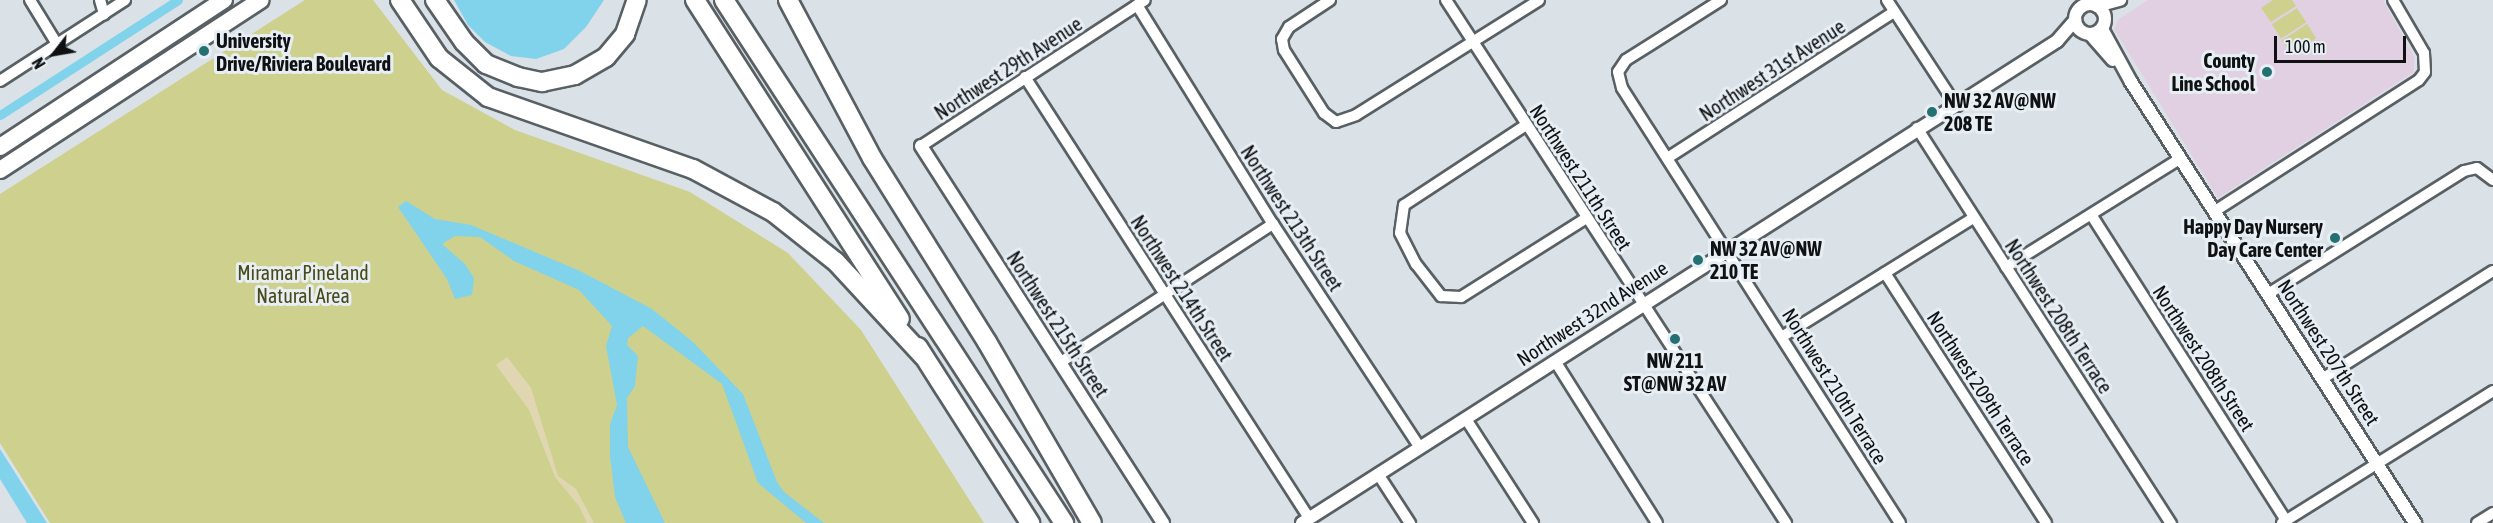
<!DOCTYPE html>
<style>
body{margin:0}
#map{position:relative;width:2493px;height:523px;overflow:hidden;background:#dae1e7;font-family:"Asap Condensed",sans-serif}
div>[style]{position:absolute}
.education>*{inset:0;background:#e0d0e2}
.green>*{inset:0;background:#ced18e;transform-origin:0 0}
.sand>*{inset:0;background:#e0d7b2}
.water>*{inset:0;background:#81d2eb}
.canal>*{height:9px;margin:-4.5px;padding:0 4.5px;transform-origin:4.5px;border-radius:4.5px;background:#81d2eb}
.roads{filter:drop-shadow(2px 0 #596064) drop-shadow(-2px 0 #596064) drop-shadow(0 2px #596064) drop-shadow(0 -2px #596064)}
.minor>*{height:10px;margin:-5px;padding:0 5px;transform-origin:5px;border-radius:5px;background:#fff}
.tertiary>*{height:12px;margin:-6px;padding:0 6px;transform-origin:6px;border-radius:6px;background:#fff}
.tertiary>.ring{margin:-6px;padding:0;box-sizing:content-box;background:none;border:12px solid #fff;border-radius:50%}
.primary>*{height:16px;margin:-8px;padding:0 8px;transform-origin:8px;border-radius:8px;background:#fff}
.motorway>*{height:18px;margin:-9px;padding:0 9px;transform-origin:9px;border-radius:9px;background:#fff}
.dots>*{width:16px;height:16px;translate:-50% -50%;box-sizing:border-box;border:3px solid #e7eef4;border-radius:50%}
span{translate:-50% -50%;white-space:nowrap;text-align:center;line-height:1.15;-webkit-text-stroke:6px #e7eef4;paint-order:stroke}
.poi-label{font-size:20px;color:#0f1113;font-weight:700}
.left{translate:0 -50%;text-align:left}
.right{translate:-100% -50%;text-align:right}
.street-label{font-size:20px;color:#0f1113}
.park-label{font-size:20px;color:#484917}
.north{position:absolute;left:24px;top:24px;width:60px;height:60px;-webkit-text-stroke:4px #e7eef4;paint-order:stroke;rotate:239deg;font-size:16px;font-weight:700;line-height:24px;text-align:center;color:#0f1113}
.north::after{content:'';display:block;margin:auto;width:21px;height:27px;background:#0f1113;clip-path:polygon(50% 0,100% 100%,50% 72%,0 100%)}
.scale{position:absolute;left:2274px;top:36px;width:132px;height:27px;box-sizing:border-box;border:3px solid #0f1113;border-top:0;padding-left:8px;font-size:18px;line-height:21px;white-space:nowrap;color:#0f1113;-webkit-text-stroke:4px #e7eef4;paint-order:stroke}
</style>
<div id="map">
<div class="education">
<div style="clip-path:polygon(2148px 0,2383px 0,2414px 56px,2414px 72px,2218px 198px,2114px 29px,2119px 19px)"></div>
</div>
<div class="green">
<div style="clip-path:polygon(305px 0,373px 0,442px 90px,515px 130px,690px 192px,788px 253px,861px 330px,984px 523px,50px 523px,0 443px,0 194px)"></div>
<div style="clip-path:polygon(2273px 0,2292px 0,2296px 6px,2271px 22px,2261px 8px)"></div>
<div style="left:2297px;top:8px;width:17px;height:30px;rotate:57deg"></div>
<div style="left:2307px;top:24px;width:17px;height:30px;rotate:57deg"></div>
</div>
<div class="sand">
<div style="clip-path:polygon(507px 357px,531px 388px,558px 476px,576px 489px,594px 523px,587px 523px,579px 506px,555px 477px,529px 410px,496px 365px)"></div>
</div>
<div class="water">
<div style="clip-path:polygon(454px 0,604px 0,586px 27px,564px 49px,536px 59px,511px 56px,485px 42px,468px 25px)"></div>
<div style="clip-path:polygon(406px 201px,435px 219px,471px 225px,580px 271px,652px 309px,693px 342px,743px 394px,777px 482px,784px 492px,824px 523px,806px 523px,758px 483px,722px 384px,643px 326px,628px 338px,627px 345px,638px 356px,635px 386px,627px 398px,628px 447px,665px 523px,626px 523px,615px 497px,610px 456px,610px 424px,617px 405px,606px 346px,612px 326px,579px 290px,514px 261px,480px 237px,455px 236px,442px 244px,465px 264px,474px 278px,472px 295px,455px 299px,447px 279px,398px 207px)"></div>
<div style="clip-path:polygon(0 449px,47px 523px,27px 523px,0 479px)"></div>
</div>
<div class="canal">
<div style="left:0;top:115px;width:212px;rotate:-32.9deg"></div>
</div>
<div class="roads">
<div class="minor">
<div style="left:30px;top:0;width:52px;rotate:58.5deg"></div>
<div style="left:100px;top:0;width:15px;rotate:74deg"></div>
<div style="left:1330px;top:0;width:49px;rotate:146.6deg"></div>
<div style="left:1289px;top:27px;width:14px;rotate:120deg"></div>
<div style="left:1282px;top:39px;width:11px;rotate:80deg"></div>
<div style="left:1284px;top:50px;width:75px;rotate:57.6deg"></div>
<div style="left:1324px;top:113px;width:15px;rotate:37deg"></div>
<div style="left:1336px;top:122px;width:21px;rotate:-19deg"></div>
<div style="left:1356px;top:115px;width:216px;rotate:-32.1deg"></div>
<div style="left:1446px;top:0;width:624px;rotate:56.97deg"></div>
<div style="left:1721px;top:0;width:112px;rotate:147.7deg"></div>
<div style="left:1626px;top:60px;width:14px;rotate:124deg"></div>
<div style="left:1618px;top:72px;width:16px;rotate:76deg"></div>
<div style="left:1622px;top:88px;width:516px;rotate:57.42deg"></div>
<div style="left:1887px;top:0;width:124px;rotate:56.8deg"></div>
<div style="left:1137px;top:5px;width:258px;rotate:58.2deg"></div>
<div style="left:1273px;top:224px;width:268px;rotate:56.7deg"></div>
<div style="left:1025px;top:77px;width:525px;rotate:57.22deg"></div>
<div style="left:0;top:81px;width:149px;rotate:-32.9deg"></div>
<div style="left:1526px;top:125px;width:146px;rotate:146.7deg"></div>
<div style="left:1404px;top:205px;width:28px;rotate:98deg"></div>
<div style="left:1400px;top:233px;width:35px;rotate:63deg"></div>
<div style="left:1416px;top:264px;width:41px;rotate:52deg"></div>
<div style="left:1441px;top:296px;width:20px;rotate:3deg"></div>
<div style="left:1461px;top:297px;width:146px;rotate:-32.2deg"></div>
<div style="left:1917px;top:128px;width:470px;rotate:57.3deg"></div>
<div style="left:921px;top:146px;width:267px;rotate:-33.1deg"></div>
<div style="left:1669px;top:157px;width:268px;rotate:-32.8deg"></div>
<div style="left:2215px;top:211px;width:242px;rotate:-32.7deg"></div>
<div style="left:2419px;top:80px;width:10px;rotate:-53deg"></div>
<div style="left:2425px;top:72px;width:19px;rotate:-93deg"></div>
<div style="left:2424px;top:53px;width:61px;rotate:-120.3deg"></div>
<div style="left:2092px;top:216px;width:361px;rotate:57.5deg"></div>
<div style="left:2006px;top:267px;width:206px;rotate:-31.9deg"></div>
<div style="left:1885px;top:273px;width:297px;rotate:57.2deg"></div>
<div style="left:2268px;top:294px;width:231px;rotate:-32.1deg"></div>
<div style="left:2464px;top:171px;width:13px;rotate:-13deg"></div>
<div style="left:2477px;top:168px;width:20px;rotate:37deg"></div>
<div style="left:1783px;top:336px;width:224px;rotate:-31.8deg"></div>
<div style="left:1555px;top:361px;width:191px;rotate:57.8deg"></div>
<div style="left:1061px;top:362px;width:253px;rotate:-33.1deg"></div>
<div style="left:2322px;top:379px;width:202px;rotate:-32.3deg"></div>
<div style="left:1466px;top:419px;width:124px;rotate:57.2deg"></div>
<div style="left:1378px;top:474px;width:59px;rotate:56.9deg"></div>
<div style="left:2282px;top:523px;width:249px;rotate:-32deg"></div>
<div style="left:2477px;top:523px;width:19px;rotate:-32deg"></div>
</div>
<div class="tertiary">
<div class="ring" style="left:2075px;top:4px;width:18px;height:18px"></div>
<div style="left:2097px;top:6px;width:24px;rotate:-15deg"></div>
<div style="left:2102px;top:29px;width:60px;rotate:61.3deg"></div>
<div style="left:2131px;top:82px;width:525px;rotate:57.22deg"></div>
<div style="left:2091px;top:35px;width:33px;rotate:49deg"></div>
<div style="left:921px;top:146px;width:448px;rotate:57.3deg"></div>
<div style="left:1302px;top:523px;width:896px;rotate:-32.55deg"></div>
<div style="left:2057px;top:41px;width:28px;rotate:-49deg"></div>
</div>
<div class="primary">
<div style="left:0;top:147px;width:268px;rotate:-33.3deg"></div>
<div style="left:0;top:170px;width:311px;rotate:-33.1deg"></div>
</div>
<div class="motorway">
<div style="left:400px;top:0;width:70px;rotate:56.1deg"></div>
<div style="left:439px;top:58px;width:63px;rotate:38.5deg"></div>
<div style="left:488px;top:97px;width:217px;rotate:19.4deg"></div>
<div style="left:693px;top:169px;width:91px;rotate:28.3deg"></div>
<div style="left:773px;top:212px;width:80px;rotate:38.4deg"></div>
<div style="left:836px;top:262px;width:129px;rotate:47.2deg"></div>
<div style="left:435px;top:0;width:51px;rotate:55.4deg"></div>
<div style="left:464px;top:42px;width:31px;rotate:45deg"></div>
<div style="left:486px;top:64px;width:35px;rotate:22deg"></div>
<div style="left:518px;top:77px;width:25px;rotate:12deg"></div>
<div style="left:542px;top:82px;width:34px;rotate:-12deg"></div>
<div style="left:575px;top:75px;width:36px;rotate:-30deg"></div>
<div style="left:606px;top:57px;width:30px;rotate:-50deg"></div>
<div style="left:625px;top:34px;width:36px;rotate:-71deg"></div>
<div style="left:695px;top:0;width:379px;rotate:57.3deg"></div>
<div style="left:724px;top:0;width:624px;rotate:56.97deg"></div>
<div style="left:788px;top:0;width:179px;rotate:62deg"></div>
<div style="left:872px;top:158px;width:217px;rotate:58deg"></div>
<div style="left:987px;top:342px;width:209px;rotate:59.9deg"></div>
<div style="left:918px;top:347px;width:209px;rotate:57.5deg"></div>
</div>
</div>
<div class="dots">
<div style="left:204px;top:51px;background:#257071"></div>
<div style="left:2267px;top:72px;background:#257071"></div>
<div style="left:1932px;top:112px;background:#257071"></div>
<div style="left:2335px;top:238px;background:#257071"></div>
<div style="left:1698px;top:260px;background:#257071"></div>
<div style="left:1675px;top:339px;background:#257071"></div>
</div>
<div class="poi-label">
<span class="left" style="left:216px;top:52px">University<br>Drive/Riviera Boulevard</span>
<span class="right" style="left:2255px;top:72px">County<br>Line School</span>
<span class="left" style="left:1944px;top:112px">NW 32 AV@NW<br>208 TE</span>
<span class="right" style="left:2323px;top:238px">Happy Day Nursery<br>Day Care Center</span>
<span class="left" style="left:1710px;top:260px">NW 32 AV@NW<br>210 TE</span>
<span style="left:1675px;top:372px">NW 211<br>ST@NW 32 AV</span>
</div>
<div class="street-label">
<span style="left:1008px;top:68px;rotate:-33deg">Northwest 29th Avenue</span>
<span style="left:1772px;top:70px;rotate:-33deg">Northwest 31st Avenue</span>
<span style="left:1581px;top:177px;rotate:57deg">Northwest 211th Street</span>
<span style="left:1292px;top:218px;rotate:57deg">Northwest 213th Street</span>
<span style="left:1182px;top:288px;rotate:57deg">Northwest 214th Street</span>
<span style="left:1592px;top:313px;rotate:-33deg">Northwest 32nd Avenue</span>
<span style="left:2059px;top:316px;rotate:57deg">Northwest 208th Terrace</span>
<span style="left:1058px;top:324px;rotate:57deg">Northwest 215th Street</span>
<span style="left:2329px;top:352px;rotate:57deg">Northwest 207th Street</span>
<span style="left:2204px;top:358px;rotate:57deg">Northwest 208th Street</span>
<span style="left:1835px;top:386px;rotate:58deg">Northwest 210th Terrace</span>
<span style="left:1981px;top:388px;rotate:57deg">Northwest 209th Terrace</span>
</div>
<div class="park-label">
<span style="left:303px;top:284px">Miramar Pineland<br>Natural Area</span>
</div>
<div class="north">N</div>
<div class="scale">100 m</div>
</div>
